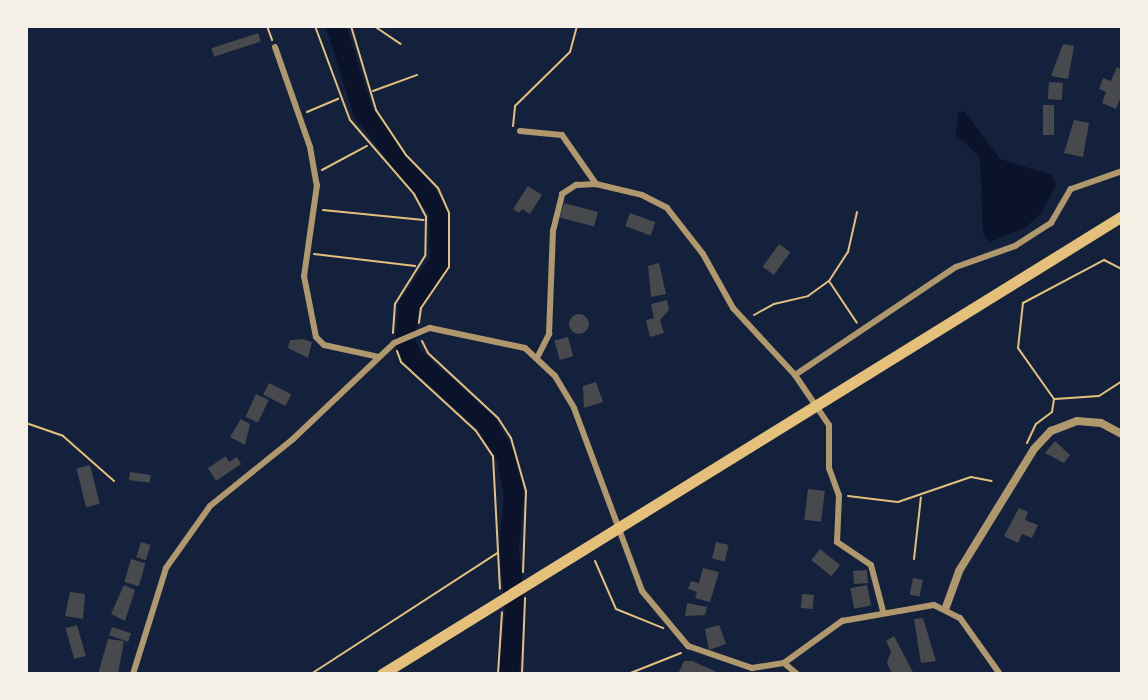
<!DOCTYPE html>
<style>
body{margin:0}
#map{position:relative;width:1148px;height:700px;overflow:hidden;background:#14213d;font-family:"Archivo Narrow",sans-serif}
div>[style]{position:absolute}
.water>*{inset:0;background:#0b132b}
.river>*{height:20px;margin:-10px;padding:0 10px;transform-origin:10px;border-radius:10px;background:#0b132b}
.building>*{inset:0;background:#48494c;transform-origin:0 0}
.round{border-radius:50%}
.path>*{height:2px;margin:-1px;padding:0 1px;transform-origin:1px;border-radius:1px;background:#e5c07b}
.minor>*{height:6px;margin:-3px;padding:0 3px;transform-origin:3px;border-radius:3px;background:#b1986c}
.tertiary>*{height:8px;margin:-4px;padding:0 4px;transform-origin:4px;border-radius:4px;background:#b1986c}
.trunk>*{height:11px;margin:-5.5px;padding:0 5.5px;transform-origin:5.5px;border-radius:5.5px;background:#e5c07b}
span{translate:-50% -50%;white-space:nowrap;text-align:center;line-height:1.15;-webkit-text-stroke:6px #f6f1e7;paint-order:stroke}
.frame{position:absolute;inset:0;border:28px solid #f6f1e7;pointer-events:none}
</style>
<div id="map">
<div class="water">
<div style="clip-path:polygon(964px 111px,1000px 159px,1052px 175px,1056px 185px,1042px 212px,1025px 228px,990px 242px,983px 234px,980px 157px,956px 135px,958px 113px)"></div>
</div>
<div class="river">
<div style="left:336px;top:26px;width:90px;rotate:72.6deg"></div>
<div style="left:363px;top:112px;width:125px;rotate:52.5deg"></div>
<div style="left:439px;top:211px;width:50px;rotate:88.9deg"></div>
<div style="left:440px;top:261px;width:54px;rotate:125.2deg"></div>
<div style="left:409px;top:305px;width:37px;rotate:96deg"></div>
<div style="left:405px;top:342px;width:16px;rotate:63deg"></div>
<div style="left:412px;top:356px;width:101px;rotate:42.2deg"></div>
<div style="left:487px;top:424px;width:39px;rotate:60deg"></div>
<div style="left:507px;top:458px;width:38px;rotate:79deg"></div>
<div style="left:514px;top:495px;width:54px;rotate:95.3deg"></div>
<div style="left:509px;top:549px;width:58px;rotate:84.1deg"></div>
<div style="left:515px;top:607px;width:67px;rotate:95.1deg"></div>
</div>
<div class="building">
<div style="left:258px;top:33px;width:9px;height:49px;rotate:72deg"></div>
<div style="clip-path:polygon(1063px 44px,1074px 46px,1068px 79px,1051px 76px)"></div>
<div style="clip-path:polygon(1117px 67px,1122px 70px,1122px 94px,1116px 109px,1102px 103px,1106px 92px,1099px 89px,1103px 78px,1111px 81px)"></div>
<div style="left:1049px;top:82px;width:14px;height:17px;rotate:4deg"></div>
<div style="left:1043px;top:105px;width:11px;height:30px"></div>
<div style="clip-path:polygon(1074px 120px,1089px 123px,1083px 157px,1064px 153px)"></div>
<div style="clip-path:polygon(528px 186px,542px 195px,530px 214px,522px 209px,519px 213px,513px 209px)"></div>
<div style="left:564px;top:203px;width:35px;height:15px;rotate:15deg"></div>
<div style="left:630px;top:213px;width:27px;height:14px;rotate:20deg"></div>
<div style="left:779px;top:244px;width:14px;height:28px;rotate:36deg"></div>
<div style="clip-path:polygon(659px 263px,666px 294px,651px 297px,648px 266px)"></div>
<div style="clip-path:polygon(667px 300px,669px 310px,660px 320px,664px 333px,650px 337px,646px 320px,654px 318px,651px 304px)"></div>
<div class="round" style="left:569px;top:314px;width:20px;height:20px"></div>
<div style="left:568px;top:337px;width:20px;height:14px;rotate:75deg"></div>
<div style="clip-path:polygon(303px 339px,312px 342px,308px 358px,288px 348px,290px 340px)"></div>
<div style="clip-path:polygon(596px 382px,603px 402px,584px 408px,583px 386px)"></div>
<div style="left:269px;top:383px;width:25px;height:13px;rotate:27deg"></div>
<div style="left:256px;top:394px;width:14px;height:25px;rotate:25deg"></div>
<div style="clip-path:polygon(241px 419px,250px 424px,245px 445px,230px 437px)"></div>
<div style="clip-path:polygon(1055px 441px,1070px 455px,1064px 463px,1045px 453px)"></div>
<div style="clip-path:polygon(226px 456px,229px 462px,237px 457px,241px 464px,216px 481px,208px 468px)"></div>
<div style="left:90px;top:465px;width:40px;height:14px;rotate:76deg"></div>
<div style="left:130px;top:472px;width:21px;height:8px;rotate:8deg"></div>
<div style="left:808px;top:489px;width:17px;height:31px;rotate:7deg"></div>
<div style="clip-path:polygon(1019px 508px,1028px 512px,1025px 520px,1038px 525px,1032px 538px,1022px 534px,1018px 543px,1004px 536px)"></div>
<div style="left:141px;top:542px;width:10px;height:16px;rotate:17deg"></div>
<div style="left:716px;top:542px;width:13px;height:17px;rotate:13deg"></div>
<div style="left:820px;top:549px;width:26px;height:14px;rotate:39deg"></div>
<div style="left:131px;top:559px;width:15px;height:24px;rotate:16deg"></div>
<div style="clip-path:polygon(703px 568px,719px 572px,710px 602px,695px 598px,697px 592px,688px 589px,691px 581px,699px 583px)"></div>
<div style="left:867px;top:570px;width:13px;height:14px;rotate:86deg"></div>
<div style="left:913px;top:578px;width:10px;height:17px;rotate:11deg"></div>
<div style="clip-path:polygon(124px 585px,135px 590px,125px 621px,111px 614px)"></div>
<div style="left:867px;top:585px;width:21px;height:17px;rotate:79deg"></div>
<div style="clip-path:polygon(70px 592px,85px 594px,83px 619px,65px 616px)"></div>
<div style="left:802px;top:594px;width:12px;height:14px;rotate:5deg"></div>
<div style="clip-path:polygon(687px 603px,707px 607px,705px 615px,685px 616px)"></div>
<div style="clip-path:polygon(923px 618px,936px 661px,921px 663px,914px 619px)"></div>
<div style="left:77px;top:625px;width:32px;height:12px;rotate:74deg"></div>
<div style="clip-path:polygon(719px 625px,726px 644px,709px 650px,705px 629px)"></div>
<div style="left:112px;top:627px;width:20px;height:9px;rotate:18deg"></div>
<div style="clip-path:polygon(894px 636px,914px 674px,892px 673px,887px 663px,891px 651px,886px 641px)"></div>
<div style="clip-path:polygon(108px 639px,124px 641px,118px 674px,98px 674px)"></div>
<div style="clip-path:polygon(684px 661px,692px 661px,721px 674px,678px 674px)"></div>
</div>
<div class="path">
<div style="left:267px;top:26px;width:15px;rotate:70deg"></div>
<div style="left:315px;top:26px;width:100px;rotate:69.6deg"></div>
<div style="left:350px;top:120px;width:98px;rotate:49.1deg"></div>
<div style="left:414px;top:194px;width:26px;rotate:62deg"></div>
<div style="left:426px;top:217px;width:39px;rotate:91deg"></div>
<div style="left:425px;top:256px;width:57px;rotate:122deg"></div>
<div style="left:395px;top:304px;width:29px;rotate:94deg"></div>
<div style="left:351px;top:26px;width:88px;rotate:73.4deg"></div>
<div style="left:376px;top:110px;width:54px;rotate:56.3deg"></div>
<div style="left:406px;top:155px;width:46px;rotate:45.9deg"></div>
<div style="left:438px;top:188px;width:27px;rotate:66deg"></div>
<div style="left:449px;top:213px;width:54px;rotate:90deg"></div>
<div style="left:449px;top:267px;width:50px;rotate:124.3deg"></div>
<div style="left:421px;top:308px;width:15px;rotate:98deg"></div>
<div style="left:374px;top:26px;width:32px;rotate:34deg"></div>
<div style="left:373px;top:91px;width:47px;rotate:-20deg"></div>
<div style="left:307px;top:112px;width:34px;rotate:-23deg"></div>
<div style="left:513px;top:126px;width:20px;rotate:-84deg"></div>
<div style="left:515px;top:106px;width:77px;rotate:-44.5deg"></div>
<div style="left:570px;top:52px;width:27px;rotate:-75deg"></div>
<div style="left:322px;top:170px;width:51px;rotate:-28.1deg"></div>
<div style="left:323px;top:210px;width:101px;rotate:5.7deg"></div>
<div style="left:314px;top:254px;width:102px;rotate:6.8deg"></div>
<div style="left:829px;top:281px;width:50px;rotate:56.3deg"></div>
<div style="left:754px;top:315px;width:23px;rotate:-29deg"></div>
<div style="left:774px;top:304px;width:35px;rotate:-13deg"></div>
<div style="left:808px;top:296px;width:26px;rotate:-36deg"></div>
<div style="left:829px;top:281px;width:35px;rotate:-57deg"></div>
<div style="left:848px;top:252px;width:41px;rotate:-77.3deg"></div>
<div style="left:422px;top:341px;width:13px;rotate:63deg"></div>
<div style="left:428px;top:353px;width:96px;rotate:42.9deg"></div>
<div style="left:498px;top:418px;width:24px;rotate:57deg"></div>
<div style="left:511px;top:438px;width:55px;rotate:74.2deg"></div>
<div style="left:526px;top:491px;width:81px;rotate:92.1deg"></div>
<div style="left:397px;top:351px;width:12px;rotate:70deg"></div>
<div style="left:401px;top:362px;width:102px;rotate:42.6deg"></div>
<div style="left:476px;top:431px;width:30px;rotate:56deg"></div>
<div style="left:493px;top:456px;width:133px;rotate:87deg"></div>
<div style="left:1055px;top:399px;width:44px;rotate:-3.9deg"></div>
<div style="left:1099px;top:396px;width:27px;rotate:-33deg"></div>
<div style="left:26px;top:423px;width:39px;rotate:19deg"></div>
<div style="left:63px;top:436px;width:68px;rotate:41.4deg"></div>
<div style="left:1027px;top:443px;width:21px;rotate:-65deg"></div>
<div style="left:1036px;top:424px;width:20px;rotate:-37deg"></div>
<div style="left:1052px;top:412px;width:13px;rotate:-81deg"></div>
<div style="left:1054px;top:399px;width:62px;rotate:-125.2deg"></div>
<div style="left:1018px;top:348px;width:45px;rotate:-83.7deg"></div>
<div style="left:1023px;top:303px;width:92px;rotate:-28deg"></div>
<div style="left:1104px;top:260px;width:20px;rotate:27deg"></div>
<div style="left:848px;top:496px;width:50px;rotate:6.8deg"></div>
<div style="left:898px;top:502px;width:77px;rotate:-18.9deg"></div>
<div style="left:971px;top:477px;width:21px;rotate:11deg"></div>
<div style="left:914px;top:559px;width:62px;rotate:-83.6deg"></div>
<div style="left:595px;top:561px;width:52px;rotate:66.4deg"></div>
<div style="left:616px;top:609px;width:51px;rotate:22deg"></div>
<div style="left:311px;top:674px;width:222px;rotate:-33deg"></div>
<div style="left:498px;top:674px;width:62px;rotate:-86.3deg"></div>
<div style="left:522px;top:674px;width:76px;rotate:-87.7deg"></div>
<div style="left:628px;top:674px;width:57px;rotate:-21.6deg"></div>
</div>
<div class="minor">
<div style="left:275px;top:47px;width:106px;rotate:70.7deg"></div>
<div style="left:310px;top:147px;width:39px;rotate:80deg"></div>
<div style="left:317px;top:185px;width:92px;rotate:98.1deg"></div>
<div style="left:304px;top:276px;width:62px;rotate:78.9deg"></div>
<div style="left:316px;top:337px;width:11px;rotate:45deg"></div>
<div style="left:324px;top:345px;width:56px;rotate:12.3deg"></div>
<div style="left:520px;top:131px;width:42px;rotate:5.4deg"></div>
<div style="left:562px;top:135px;width:60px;rotate:55.2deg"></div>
<div style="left:538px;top:356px;width:25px;rotate:-63deg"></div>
<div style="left:549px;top:334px;width:103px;rotate:-87.8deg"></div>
<div style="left:553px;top:231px;width:38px;rotate:-76deg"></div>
<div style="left:562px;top:194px;width:17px;rotate:-33deg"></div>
<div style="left:576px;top:185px;width:20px;rotate:-3deg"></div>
<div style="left:596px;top:184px;width:47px;rotate:13.4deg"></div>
<div style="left:642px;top:195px;width:28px;rotate:27deg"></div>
<div style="left:667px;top:208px;width:58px;rotate:52deg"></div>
<div style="left:703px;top:254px;width:62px;rotate:60.9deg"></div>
<div style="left:733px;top:308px;width:91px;rotate:47.2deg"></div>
<div style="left:795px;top:375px;width:60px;rotate:55.8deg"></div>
<div style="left:829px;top:425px;width:43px;rotate:90deg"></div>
<div style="left:829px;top:468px;width:29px;rotate:70deg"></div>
<div style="left:839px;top:495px;width:47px;rotate:92.4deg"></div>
<div style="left:837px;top:542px;width:41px;rotate:34.1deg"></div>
<div style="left:871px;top:565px;width:48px;rotate:75.4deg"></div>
<div style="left:795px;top:375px;width:194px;rotate:-33.9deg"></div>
<div style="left:956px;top:267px;width:63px;rotate:-19.6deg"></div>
<div style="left:1015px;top:246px;width:43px;rotate:-32.6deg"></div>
<div style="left:1051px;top:223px;width:39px;rotate:-60deg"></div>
<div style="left:1071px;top:189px;width:54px;rotate:-19.4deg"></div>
<div style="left:784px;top:663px;width:17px;rotate:40deg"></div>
<div style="left:133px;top:674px;width:111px;rotate:-72.7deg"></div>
<div style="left:166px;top:568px;width:76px;rotate:-54.6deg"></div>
<div style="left:210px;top:506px;width:107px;rotate:-38.9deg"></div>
<div style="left:293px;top:439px;width:139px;rotate:-43.5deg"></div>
<div style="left:394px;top:343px;width:39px;rotate:-23deg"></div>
<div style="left:430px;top:328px;width:97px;rotate:11.9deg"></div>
<div style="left:525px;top:348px;width:41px;rotate:43deg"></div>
<div style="left:555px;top:376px;width:37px;rotate:59deg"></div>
<div style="left:574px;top:408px;width:195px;rotate:69.6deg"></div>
<div style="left:642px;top:591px;width:72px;rotate:50.1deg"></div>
<div style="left:688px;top:646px;width:68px;rotate:19deg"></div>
<div style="left:752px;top:668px;width:32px;rotate:-9deg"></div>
<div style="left:784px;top:663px;width:72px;rotate:-35.9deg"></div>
<div style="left:842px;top:621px;width:93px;rotate:-9.9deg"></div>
<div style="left:934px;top:605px;width:29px;rotate:27deg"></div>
<div style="left:960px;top:618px;width:69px;rotate:54.5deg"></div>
</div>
<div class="tertiary">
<div style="left:946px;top:607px;width:38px;rotate:-70deg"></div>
<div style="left:959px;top:571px;width:143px;rotate:-58.4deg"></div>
<div style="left:1034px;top:449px;width:25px;rotate:-47deg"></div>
<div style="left:1051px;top:431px;width:28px;rotate:-21deg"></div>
<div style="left:1077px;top:421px;width:24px;rotate:5deg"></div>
<div style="left:1101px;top:423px;width:24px;rotate:28deg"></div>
</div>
<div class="trunk">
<div style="left:382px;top:674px;width:870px;rotate:-31.75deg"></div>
</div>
<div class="frame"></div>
</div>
